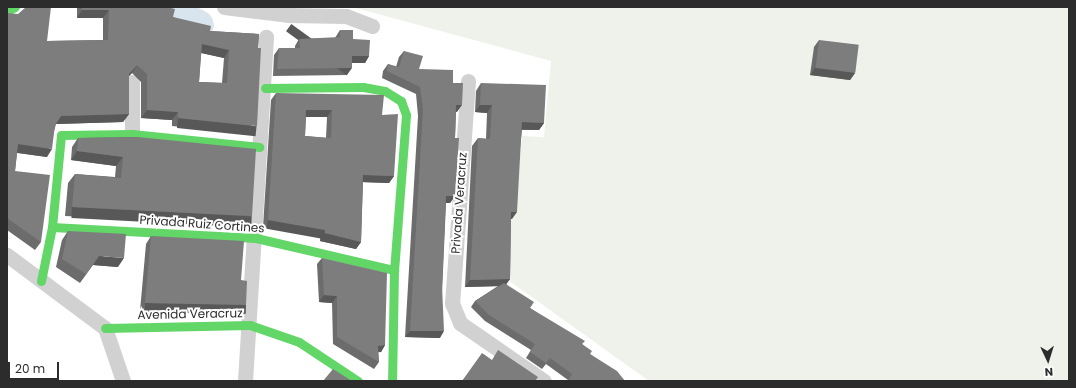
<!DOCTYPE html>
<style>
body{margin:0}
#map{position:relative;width:1076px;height:388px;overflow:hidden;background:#fff;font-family:Poppins,sans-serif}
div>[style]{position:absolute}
.green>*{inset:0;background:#eef2eb}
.river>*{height:31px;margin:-15.5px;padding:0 15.5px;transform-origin:15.5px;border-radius:15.5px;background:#d8e4ee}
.street>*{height:15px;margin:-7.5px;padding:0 7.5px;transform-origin:7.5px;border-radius:7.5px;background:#d1d1d1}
.fast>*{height:9px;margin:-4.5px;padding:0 4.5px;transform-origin:4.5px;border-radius:4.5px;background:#63d668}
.wall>*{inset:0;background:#6c6c6c}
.shaded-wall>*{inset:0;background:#585858;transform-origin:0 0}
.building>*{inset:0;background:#7d7d7d;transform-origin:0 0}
span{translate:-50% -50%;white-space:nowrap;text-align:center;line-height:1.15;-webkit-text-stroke:4px #fff;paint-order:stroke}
.street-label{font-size:12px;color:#2c2c2c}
.frame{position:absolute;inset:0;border:8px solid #2c2c2c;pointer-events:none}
.north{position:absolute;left:1028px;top:340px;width:40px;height:40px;-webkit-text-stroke:3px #fff;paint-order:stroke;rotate:176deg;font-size:11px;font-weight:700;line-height:16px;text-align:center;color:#2c2c2c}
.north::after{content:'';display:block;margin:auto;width:14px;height:18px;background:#2c2c2c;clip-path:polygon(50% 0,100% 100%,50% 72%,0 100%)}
.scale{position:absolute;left:8px;top:362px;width:51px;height:18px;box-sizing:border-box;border:2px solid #2c2c2c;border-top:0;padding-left:5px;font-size:12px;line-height:14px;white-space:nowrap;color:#2c2c2c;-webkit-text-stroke:3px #fff;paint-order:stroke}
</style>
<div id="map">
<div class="green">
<div style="clip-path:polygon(352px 7px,1069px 7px,1069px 381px,649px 381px,497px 272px,515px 206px,522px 136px,544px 137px,551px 61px)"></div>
</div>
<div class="river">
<div style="left:163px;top:7px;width:39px;rotate:27deg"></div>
</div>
<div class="street">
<div style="left:224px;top:7px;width:64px;rotate:7.1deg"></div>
<div style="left:288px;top:15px;width:58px;rotate:1deg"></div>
<div style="left:346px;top:16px;width:28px;rotate:21deg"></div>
<div style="left:468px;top:81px;width:223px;rotate:94.1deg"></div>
<div style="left:452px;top:303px;width:22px;rotate:68deg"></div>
<div style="left:460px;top:323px;width:102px;rotate:34.6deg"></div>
<div style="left:132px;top:134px;width:52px;rotate:-90deg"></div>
<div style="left:7px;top:255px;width:122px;rotate:36.7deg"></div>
<div style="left:105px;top:328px;width:56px;rotate:71.2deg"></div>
<div style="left:245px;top:381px;width:345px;rotate:-86.5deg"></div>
</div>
<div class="fast">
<div style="left:7px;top:11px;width:9px;rotate:-27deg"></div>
<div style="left:265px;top:88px;width:98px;rotate:-0.6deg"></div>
<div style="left:363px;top:87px;width:22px;rotate:10deg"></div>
<div style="left:385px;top:91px;width:19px;rotate:32deg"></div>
<div style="left:401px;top:101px;width:15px;rotate:70deg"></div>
<div style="left:406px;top:115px;width:155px;rotate:94.4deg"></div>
<div style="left:394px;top:270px;width:111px;rotate:91deg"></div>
<div style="left:52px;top:227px;width:204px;rotate:3.1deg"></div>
<div style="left:256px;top:238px;width:142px;rotate:13.1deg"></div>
<div style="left:41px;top:281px;width:55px;rotate:-78.5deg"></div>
<div style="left:52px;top:227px;width:92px;rotate:-84.4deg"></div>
<div style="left:61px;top:135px;width:71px;rotate:-0.8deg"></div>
<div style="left:132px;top:134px;width:128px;rotate:5.8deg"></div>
<div style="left:105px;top:328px;width:145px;rotate:-1.2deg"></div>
<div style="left:250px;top:325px;width:52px;rotate:19.1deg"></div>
<div style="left:299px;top:342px;width:71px;rotate:33.5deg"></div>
</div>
<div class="wall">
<div style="clip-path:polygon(evenodd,77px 7px,167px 7px,173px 17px,210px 31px,259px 34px,251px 134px,172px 126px,172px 120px,141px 118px,141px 82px,132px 73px,129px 76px,129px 114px,123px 122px,56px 124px,47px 157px,17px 153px,15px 171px,41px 242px,35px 250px,7px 230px,7px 13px,47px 41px,103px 40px,103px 18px,77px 18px,77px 7px,201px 53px,224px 58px,222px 83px,199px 82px,201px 53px)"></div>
<div style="clip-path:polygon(340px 30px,353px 39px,369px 56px,365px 63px,352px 63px,347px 75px,273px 76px,274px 55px,279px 48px,295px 48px,295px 46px,299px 39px,335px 38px)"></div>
<div style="clip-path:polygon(819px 40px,855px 73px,850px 80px,810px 75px,814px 47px)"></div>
<div style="clip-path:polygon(404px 51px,419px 69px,453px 83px,457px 112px,456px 112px,455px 138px,455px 196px,450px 203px,446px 203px,440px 338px,405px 337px,418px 116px,416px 94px,382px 78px,383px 71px,388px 64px,396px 67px,399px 57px)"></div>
<div style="clip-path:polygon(481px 83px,544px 123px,539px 130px,522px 130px,512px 219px,511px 219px,510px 279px,506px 284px,530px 308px,582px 344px,590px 354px,625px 381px,567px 381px,568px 380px,546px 364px,542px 369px,526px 358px,531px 350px,485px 321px,471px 307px,475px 301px,498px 286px,465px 287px,472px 146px,478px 138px,486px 139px,487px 113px,475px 112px,476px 91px)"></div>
<div style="clip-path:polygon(evenodd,276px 93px,382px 115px,394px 176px,389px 183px,363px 182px,361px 242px,356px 249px,320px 241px,320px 237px,263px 227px,271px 100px,276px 93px,306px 117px,327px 117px,326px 138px,305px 136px,306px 117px)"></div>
<div style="clip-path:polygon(138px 137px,252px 216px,245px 225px,65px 216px,68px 183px,75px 174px,115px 177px,116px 166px,71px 160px,72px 147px,78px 138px)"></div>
<div style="clip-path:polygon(68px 231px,118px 267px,93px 265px,80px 283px,56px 267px,62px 240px)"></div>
<div style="clip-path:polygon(151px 236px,241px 280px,246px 305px,240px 313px,140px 311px,146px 244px)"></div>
<div style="clip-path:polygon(322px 258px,385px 345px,381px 352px,378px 352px,379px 362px,374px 369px,333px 344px,332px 303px,319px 302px,317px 264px)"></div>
</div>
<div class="shaded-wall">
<div style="clip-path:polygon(82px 10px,109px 10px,103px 18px,77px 18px)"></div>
<div style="clip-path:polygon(202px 44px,229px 50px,224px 58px,197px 52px)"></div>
<div style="clip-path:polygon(352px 56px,369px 56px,365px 63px,347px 63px)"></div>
<div style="clip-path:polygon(137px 65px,132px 73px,123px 82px,129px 74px)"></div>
<div style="left:352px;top:68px;width:9px;height:75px;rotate:126deg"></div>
<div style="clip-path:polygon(815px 68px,855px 73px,850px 80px,810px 75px)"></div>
<div style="clip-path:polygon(456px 105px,462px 105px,457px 112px,451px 111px)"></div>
<div style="clip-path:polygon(480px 105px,492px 105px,487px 113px,475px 112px)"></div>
<div style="clip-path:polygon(147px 110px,178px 112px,172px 120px,141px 118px)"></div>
<div style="clip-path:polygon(306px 110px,332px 110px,327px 117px,301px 117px)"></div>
<div style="clip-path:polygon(129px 114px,123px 122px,56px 124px,61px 116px)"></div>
<div style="left:178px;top:118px;width:79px;height:10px;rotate:6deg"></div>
<div style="clip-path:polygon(522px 122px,544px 123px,539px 130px,517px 129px)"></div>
<div style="clip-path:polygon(18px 144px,52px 149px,47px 157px,12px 152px)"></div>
<div style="clip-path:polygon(77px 151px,123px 157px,116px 166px,71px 160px)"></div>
<div style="clip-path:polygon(363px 175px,394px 176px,389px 183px,358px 182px)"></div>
<div style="clip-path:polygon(446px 196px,455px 196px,450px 203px,442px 203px)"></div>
<div style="left:72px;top:207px;width:180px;height:11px;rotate:3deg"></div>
<div style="clip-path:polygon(511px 212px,517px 212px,512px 219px,506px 219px)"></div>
<div style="left:268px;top:220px;width:58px;height:9px;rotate:10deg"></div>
<div style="clip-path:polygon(325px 233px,361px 242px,356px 249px,320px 241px)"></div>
<div style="clip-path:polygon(99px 256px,124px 258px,118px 267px,93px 265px)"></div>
<div style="clip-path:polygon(510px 279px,505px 286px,465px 287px,470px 280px)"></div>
<div style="clip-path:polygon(324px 295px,337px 296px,332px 303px,319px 302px)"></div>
<div style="left:145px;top:303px;width:101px;height:9px;rotate:1deg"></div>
<div style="clip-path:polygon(410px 331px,444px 331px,440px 338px,405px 337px)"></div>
<div style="clip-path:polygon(385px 345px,381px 352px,373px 353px,378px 346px)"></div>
</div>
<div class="building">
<div style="clip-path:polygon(evenodd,26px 7px,51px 7px,47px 41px,108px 40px,109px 10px,82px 10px,82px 7px,167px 7px,175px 9px,173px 17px,211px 26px,210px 31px,259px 34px,258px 48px,261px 48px,257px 126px,178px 118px,178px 112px,147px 110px,147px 74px,137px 65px,129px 74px,129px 114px,61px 116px,55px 125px,52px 149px,18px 144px,15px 171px,50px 175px,41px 242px,7px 218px,7px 13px,18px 14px,26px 7px,202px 44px,229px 50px,227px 83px,199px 82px,202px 44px)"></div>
<div style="clip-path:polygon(340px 30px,353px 30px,353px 39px,370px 40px,369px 56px,352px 56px,352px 68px,277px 69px,279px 48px,300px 48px,299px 39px,340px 37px)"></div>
<div style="left:819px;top:40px;width:40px;height:28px;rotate:7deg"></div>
<div style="clip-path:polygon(404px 51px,423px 56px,419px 69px,453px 70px,453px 83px,463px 83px,462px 105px,456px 105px,455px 138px,459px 138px,455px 196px,446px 196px,442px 286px,444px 331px,410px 331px,423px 109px,420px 87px,387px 71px,388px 64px,399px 67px)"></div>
<div style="clip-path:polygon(481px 83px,546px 85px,544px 123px,522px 122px,517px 212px,511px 212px,510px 279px,470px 280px,478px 138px,490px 139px,492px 105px,480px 105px)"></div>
<div style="clip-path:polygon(evenodd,276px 93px,384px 95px,382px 115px,398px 114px,394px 176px,363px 175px,361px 242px,325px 233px,325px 230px,268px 220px,276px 93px,306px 110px,332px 110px,331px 138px,305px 136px,306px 110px)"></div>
<div style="clip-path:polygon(138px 137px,256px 149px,252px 216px,72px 207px,75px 174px,121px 178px,123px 157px,77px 151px,78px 138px)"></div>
<div style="clip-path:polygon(68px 231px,126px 234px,124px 258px,99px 256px,86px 274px,62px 259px)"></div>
<div style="clip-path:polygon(151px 236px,244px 241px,241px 280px,247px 281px,246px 305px,145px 303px)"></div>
<div style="clip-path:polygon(322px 258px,387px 273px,385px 345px,378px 346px,379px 362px,337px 337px,337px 296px,324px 295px)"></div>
<div style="clip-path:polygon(504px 283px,534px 302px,530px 308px,585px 341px,582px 344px,592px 351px,590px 354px,617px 371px,625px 381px,568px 381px,572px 374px,550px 358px,546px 363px,530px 352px,535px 344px,489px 315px,475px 301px)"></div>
<div style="clip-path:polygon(498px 350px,538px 377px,535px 381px,462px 381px,482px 353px,492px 360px)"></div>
<div style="clip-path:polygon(333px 369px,352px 381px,323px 381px)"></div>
</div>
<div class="street-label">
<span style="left:459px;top:203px;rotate:-86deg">Privada Veracruz</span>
<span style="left:202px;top:224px;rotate:4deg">Privada Ruiz Cortines</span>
<span style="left:190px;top:314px;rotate:-1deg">Avenida Veracruz</span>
</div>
<div class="frame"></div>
<div class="north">N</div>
<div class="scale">20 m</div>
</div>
